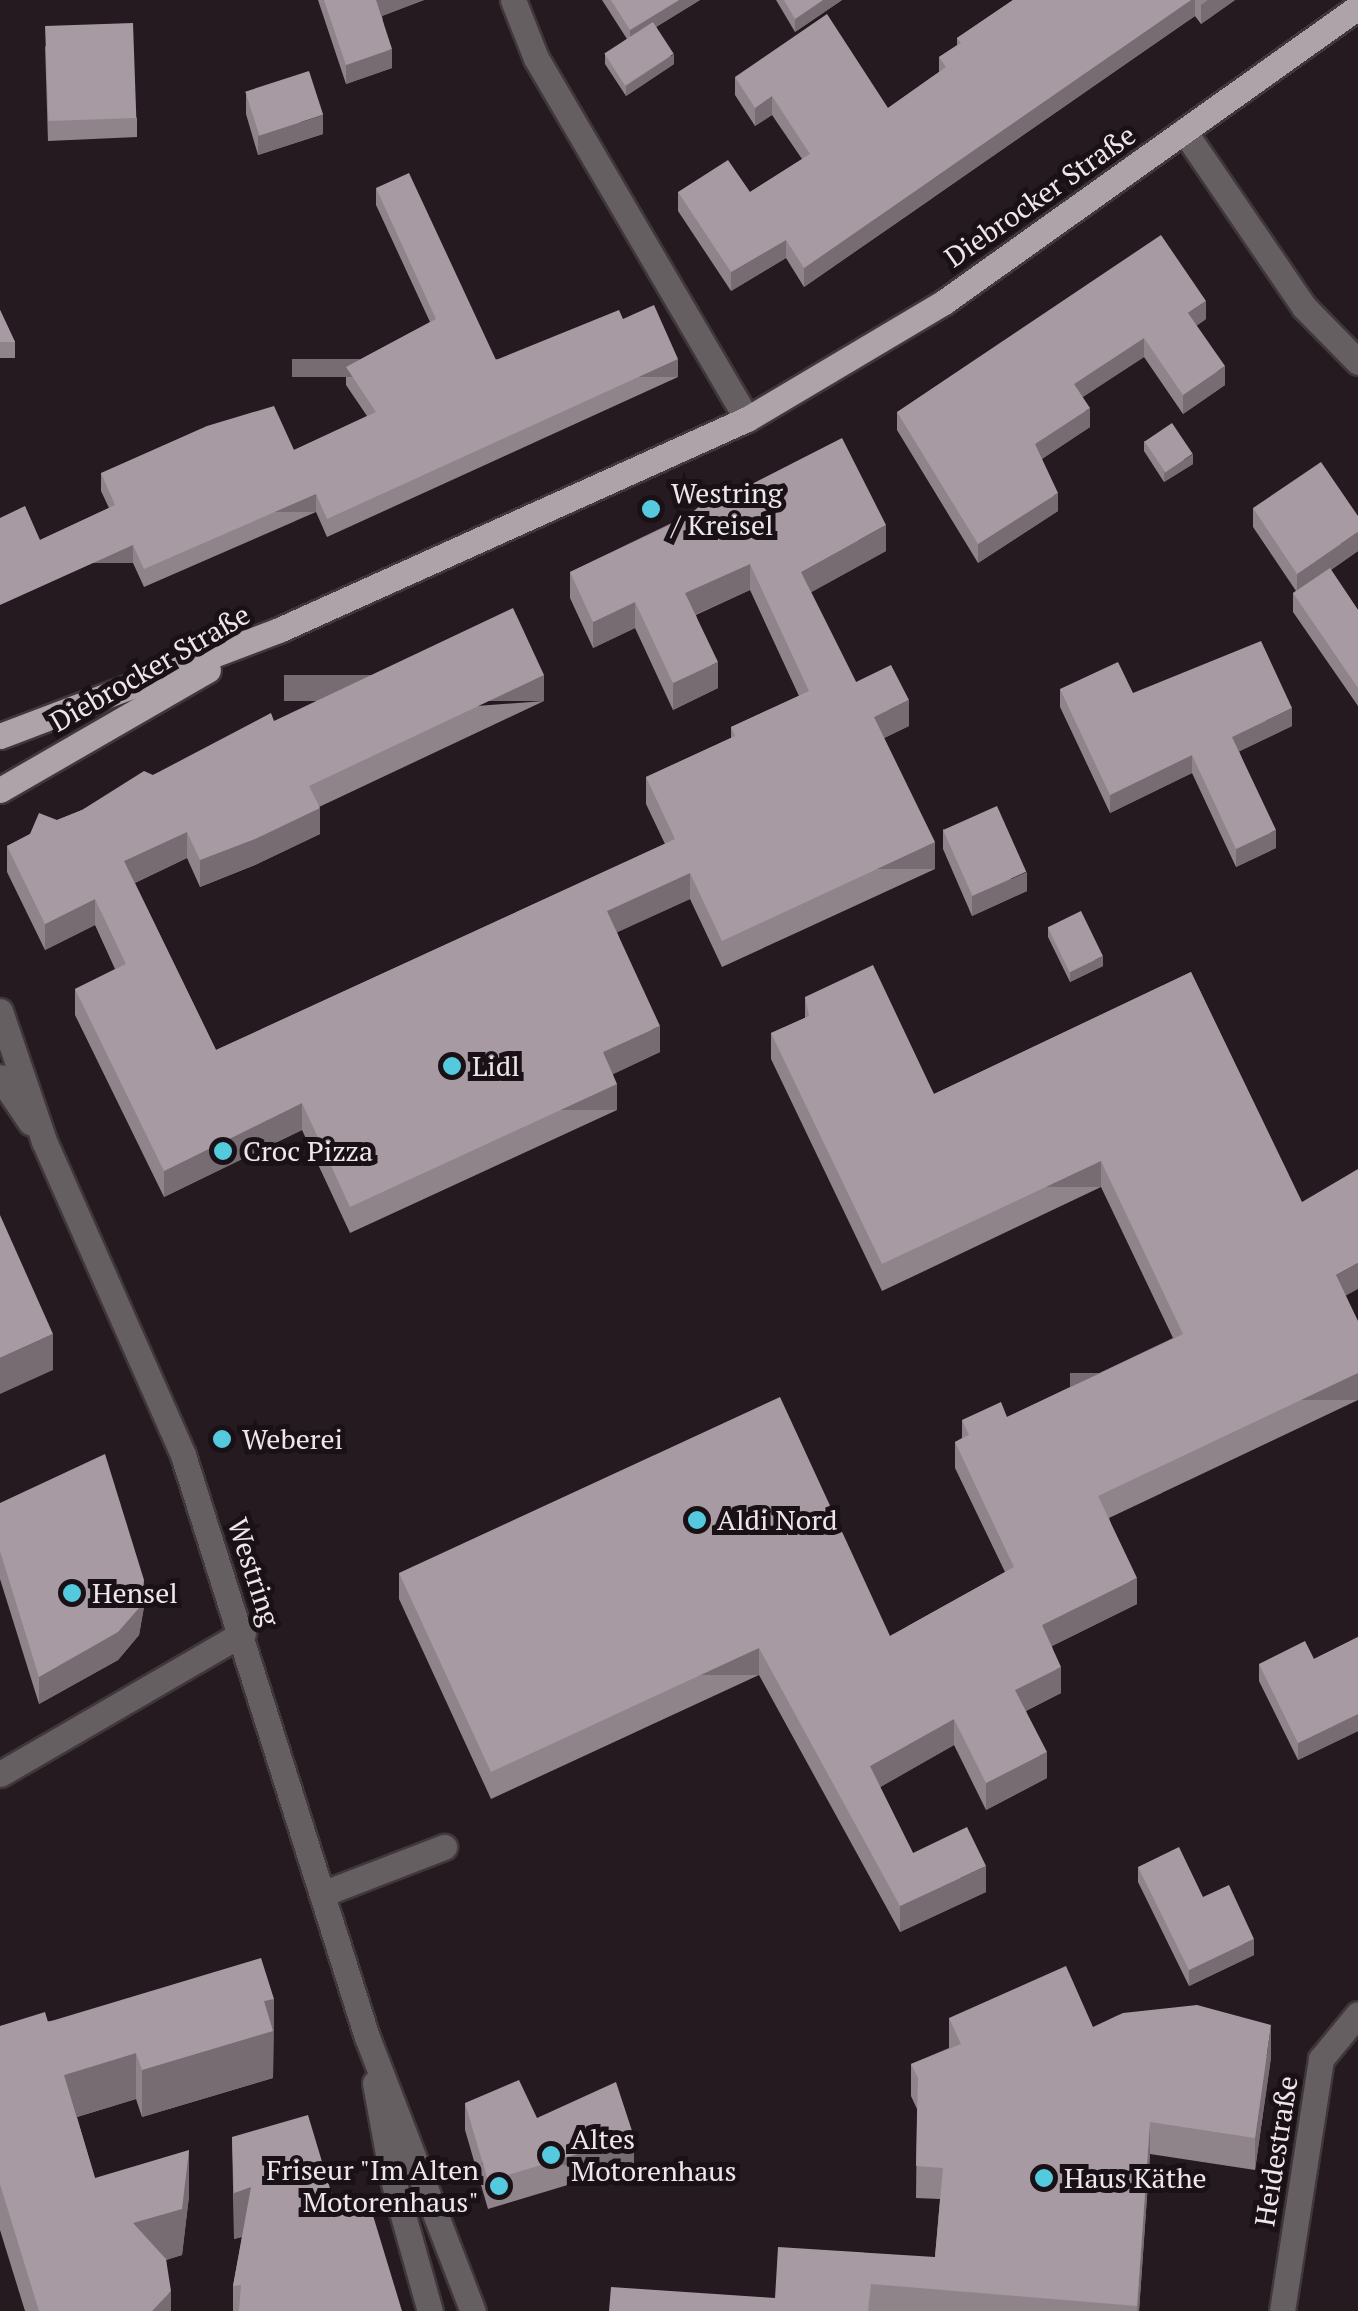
<!DOCTYPE html>
<meta charset="utf-8">
<style>
body{margin:0}
#map{position:relative;width:1358px;height:2311px;overflow:hidden;background:#241a1f;font-family:"PT Serif",serif}
div>[style]{position:absolute}
.roads{filter:drop-shadow(2px 0 #40373b) drop-shadow(-2px 0 #40373b) drop-shadow(0 2px #40373b) drop-shadow(0 -2px #40373b)}
.minor>*{height:25px;margin:-12.5px;padding:0 12.5px;transform-origin:12.5px;border-radius:12.5px;background:#655f62}
.major>*{height:25px;margin:-12.5px;padding:0 12.5px;transform-origin:12.5px;border-radius:12.5px;background:#aea3a9}
.wall>*{inset:0;background:#90848b}
.shaded-wall>*{inset:0;background:#766c71;transform-origin:0 0}
.building>*{inset:0;background:#a89aa2;transform-origin:0 0}
.dots>*{width:28px;height:28px;translate:-50% -50%;box-sizing:border-box;border:5px solid #1a1116;border-radius:50%}
span{translate:-50% -50%;white-space:nowrap;text-align:center;line-height:1.15;-webkit-text-stroke:10px #1a1116;paint-order:stroke}
.street-label{font-size:28px;color:#ede6ea}
.poi-label{font-size:28px;color:#ede6ea}
.left{translate:0 -50%;text-align:left}
.right{translate:-100% -50%;text-align:right}
</style>
<div id="map">
<div class="roads">
<div class="minor">
<div style="left:513px;top:0;width:62px;rotate:68.4deg"></div>
<div style="left:536px;top:58px;width:418px;rotate:59.7deg"></div>
<div style="left:1184px;top:131px;width:213px;rotate:55.7deg"></div>
<div style="left:1304px;top:307px;width:77px;rotate:45.5deg"></div>
<div style="left:0;top:1011px;width:137px;rotate:71.3deg"></div>
<div style="left:44px;top:1141px;width:343px;rotate:66.1deg"></div>
<div style="left:183px;top:1455px;width:610px;rotate:72.46deg"></div>
<div style="left:367px;top:2037px;width:294px;rotate:68.9deg"></div>
<div style="left:0;top:1077px;width:55px;rotate:56deg"></div>
<div style="left:0;top:1774px;width:281px;rotate:-30.1deg"></div>
<div style="left:322px;top:1894px;width:131px;rotate:-21.1deg"></div>
<div style="left:375px;top:2083px;width:95px;rotate:79.6deg"></div>
<div style="left:392px;top:2176px;width:140px;rotate:74.3deg"></div>
<div style="left:1282px;top:2311px;width:255px;rotate:-81.2deg"></div>
<div style="left:1321px;top:2059px;width:58px;rotate:-50.6deg"></div>
</div>
<div class="major">
<div style="left:0;top:736px;width:298px;rotate:-20.8deg"></div>
<div style="left:279px;top:630px;width:513px;rotate:-24.27deg"></div>
<div style="left:747px;top:419px;width:229px;rotate:-30.7deg"></div>
<div style="left:944px;top:302px;width:508px;rotate:-35.47deg"></div>
<div style="left:0;top:790px;width:240px;rotate:-30deg"></div>
</div>
</div>
<div class="wall">
<div style="clip-path:polygon(318px 0,424px 0,382px 16px,392px 68px,346px 84px)"></div>
<div style="clip-path:polygon(602px 0,700px 0,656px 27px,674px 64px,626px 96px,605px 64px,605px 54px,627px 39px)"></div>
<div style="clip-path:polygon(776px 0,842px 0,795px 32px)"></div>
<div style="clip-path:polygon(1013px 0,1235px 0,1201px 24px,1195px 16px,804px 287px,786px 258px,731px 291px,678px 211px,678px 192px,750px 192px,802px 159px,772px 115px,755px 126px,735px 95px,735px 77px,888px 108px,939px 72px,939px 57px,957px 45px,957px 38px)"></div>
<div style="clip-path:polygon(45px 46px,137px 118px,137px 137px,48px 141px)"></div>
<div style="clip-path:polygon(246px 95px,323px 134px,258px 155px,246px 114px)"></div>
<div style="clip-path:polygon(376px 188px,496px 360px,623px 319px,678px 377px,327px 537px,316px 512px,144px 587px,133px 563px,40px 540px,109px 508px,101px 491px,101px 473px,294px 450px,367px 416px,346px 385px,346px 367px,430px 322px,376px 205px)"></div>
<div style="clip-path:polygon(0 310px,15px 342px,15px 358px,0 358px)"></div>
<div style="clip-path:polygon(1206px 319px,1196px 326px,1225px 385px,1183px 414px,1144px 357px,1082px 397px,1090px 427px,1042px 459px,1058px 511px,978px 563px,897px 430px,897px 412px)"></div>
<div style="clip-path:polygon(1144px 441px,1193px 464px,1164px 482px,1144px 451px)"></div>
<div style="clip-path:polygon(738px 491px,886px 551px,811px 592px,856px 682px,909px 726px,884px 738px,935px 869px,722px 967px,690px 899px,617px 932px,660px 1052px,613px 1074px,617px 1110px,350px 1233px,302px 1130px,164px 1197px,75px 1015px,75px 989px,115px 969px,95px 925px,45px 950px,7px 872px,7px 846px,57px 820px,82px 810px,153px 775px,274px 721px,544px 701px,319px 807px,320px 834px,255px 865px,200px 887px,187px 858px,135px 883px,216px 1050px,665px 844px,646px 804px,646px 777px,731px 738px,731px 727px,799px 696px,750px 590px,696px 615px,718px 688px,673px 710px,635px 628px,593px 648px,570px 598px,570px 572px)"></div>
<div style="clip-path:polygon(1253px 508px,1358px 551px,1331px 570px,1358px 610px,1358px 706px,1293px 612px,1293px 593px,1296px 591px,1253px 527px)"></div>
<div style="clip-path:polygon(1060px 689px,1133px 693px,1292px 726px,1239px 751px,1276px 848px,1236px 867px,1192px 773px,1110px 813px,1060px 707px)"></div>
<div style="clip-path:polygon(943px 829px,1027px 891px,972px 916px,943px 849px)"></div>
<div style="clip-path:polygon(1048px 927px,1103px 966px,1070px 982px,1048px 937px)"></div>
<div style="clip-path:polygon(1191px 972px,1346px 1296px,1358px 1400px,1109px 1518px,1137px 1604px,1052px 1646px,1061px 1693px,1026px 1711px,1047px 1778px,986px 1810px,954px 1745px,880px 1787px,913px 1853px,986px 1892px,900px 1932px,759px 1675px,491px 1799px,399px 1599px,399px 1573px,890px 1636px,1005px 1572px,955px 1468px,955px 1442px,962px 1438px,962px 1420px,1007px 1417px,1173px 1338px,1101px 1187px,882px 1291px,771px 1059px,771px 1033px,805px 1018px,805px 997px,934px 1094px)"></div>
<div style="clip-path:polygon(0 1503px,144px 1607px,139px 1635px,118px 1660px,39px 1704px,0 1579px)"></div>
<div style="clip-path:polygon(1358px 1637px,1358px 1731px,1298px 1760px,1259px 1681px,1259px 1664px,1314px 1659px)"></div>
<div style="clip-path:polygon(1138px 1867px,1203px 1897px,1254px 1955px,1189px 1986px,1138px 1882px)"></div>
<div style="clip-path:polygon(274px 1999px,273px 2078px,142px 2117px,136px 2099px,77px 2117px,95px 2178px,189px 2196px,182px 2255px,166px 2260px,171px 2311px,25px 2311px,0 2230px,0 2026px)"></div>
<div style="clip-path:polygon(949px 2018px,1093px 2027px,1271px 2057px,1255px 2170px,1150px 2154px,1139px 2311px,609px 2311px,775px 2298px,935px 2257px,940px 2199px,916px 2198px,917px 2109px,911px 2096px,911px 2064px,949px 2048px)"></div>
<div style="clip-path:polygon(465px 2103px,537px 2118px,634px 2165px,488px 2209px,465px 2130px)"></div>
<div style="clip-path:polygon(232px 2137px,335px 2205px,402px 2311px,233px 2311px,233px 2286px,242px 2237px,234px 2239px)"></div>
</div>
<div class="shaded-wall">
<div style="clip-path:polygon(376px 0,424px 0,376px 18px)"></div>
<div style="clip-path:polygon(679px 0,700px 0,630px 43px,630px 30px)"></div>
<div style="clip-path:polygon(823px 0,842px 0,795px 32px,795px 19px)"></div>
<div style="clip-path:polygon(1191px 0,1195px 0,1195px 16px,804px 287px,804px 268px)"></div>
<div style="clip-path:polygon(1208px 0,1235px 0,1201px 24px,1201px 5px)"></div>
<div style="clip-path:polygon(392px 49px,392px 68px,346px 84px,346px 65px)"></div>
<div style="clip-path:polygon(674px 54px,674px 64px,626px 96px,626px 86px)"></div>
<div style="clip-path:polygon(772px 96px,772px 115px,755px 126px,755px 108px)"></div>
<div style="clip-path:polygon(323px 115px,323px 134px,258px 155px,258px 136px)"></div>
<div style="clip-path:polygon(786px 240px,786px 258px,731px 291px,731px 272px)"></div>
<div style="clip-path:polygon(1206px 301px,1206px 319px,1188px 332px,1188px 313px)"></div>
<div style="clip-path:polygon(1144px 338px,1144px 357px,1074px 403px,1074px 384px)"></div>
<div style="left:678px;top:359px;width:18px;height:386px;rotate:90deg"></div>
<div style="clip-path:polygon(1225px 366px,1225px 385px,1183px 414px,1183px 395px)"></div>
<div style="clip-path:polygon(1090px 408px,1090px 427px,1035px 463px,1035px 444px)"></div>
<div style="clip-path:polygon(1193px 454px,1193px 464px,1164px 482px,1164px 473px)"></div>
<div style="clip-path:polygon(1058px 493px,1058px 511px,978px 563px,978px 544px)"></div>
<div style="left:316px;top:494px;width:18px;height:188px;rotate:90deg"></div>
<div style="clip-path:polygon(886px 525px,886px 551px,801px 598px,801px 572px)"></div>
<div style="clip-path:polygon(1358px 532px,1358px 551px,1297px 593px,1297px 574px)"></div>
<div style="left:133px;top:545px;width:18px;height:146px;rotate:90deg"></div>
<div style="clip-path:polygon(750px 564px,750px 590px,685px 619px,685px 593px)"></div>
<div style="clip-path:polygon(635px 602px,635px 628px,593px 648px,593px 622px)"></div>
<div style="clip-path:polygon(718px 662px,718px 688px,673px 710px,673px 683px)"></div>
<div style="left:544px;top:675px;width:26px;height:260px;rotate:90deg"></div>
<div style="clip-path:polygon(909px 700px,909px 726px,874px 743px,874px 717px)"></div>
<div style="clip-path:polygon(1292px 708px,1292px 726px,1232px 755px,1232px 737px)"></div>
<div style="clip-path:polygon(1192px 755px,1192px 773px,1110px 813px,1110px 795px)"></div>
<div style="clip-path:polygon(320px 808px,320px 834px,255px 865px,200px 887px,200px 860px)"></div>
<div style="clip-path:polygon(1276px 830px,1276px 848px,1236px 867px,1236px 849px)"></div>
<div style="clip-path:polygon(187px 832px,187px 858px,124px 888px,124px 861px)"></div>
<div style="left:935px;top:842px;width:27px;height:235px;rotate:90deg"></div>
<div style="clip-path:polygon(1027px 872px,1027px 891px,972px 916px,972px 896px)"></div>
<div style="clip-path:polygon(690px 873px,690px 899px,607px 937px,607px 911px)"></div>
<div style="clip-path:polygon(95px 899px,95px 925px,45px 950px,45px 924px)"></div>
<div style="clip-path:polygon(1103px 956px,1103px 966px,1070px 982px,1070px 972px)"></div>
<div style="clip-path:polygon(660px 1026px,660px 1052px,603px 1079px,603px 1052px)"></div>
<div style="left:617px;top:1084px;width:26px;height:294px;rotate:90deg"></div>
<div style="clip-path:polygon(302px 1103px,302px 1130px,164px 1197px,164px 1171px)"></div>
<div style="left:1101px;top:1161px;width:26px;height:242px;rotate:90deg"></div>
<div style="clip-path:polygon(1358px 1263px,1358px 1289px,1336px 1301px,1336px 1275px)"></div>
<div style="clip-path:polygon(53px 1334px,53px 1370px,0 1394px,0 1358px)"></div>
<div style="left:1358px;top:1373px;width:27px;height:288px;rotate:90deg"></div>
<div style="clip-path:polygon(1137px 1578px,1137px 1604px,1042px 1651px,1042px 1625px)"></div>
<div style="clip-path:polygon(144px 1580px,144px 1607px,139px 1635px,118px 1660px,39px 1704px,39px 1677px)"></div>
<div style="left:759px;top:1648px;width:27px;height:295px;rotate:90deg"></div>
<div style="clip-path:polygon(1061px 1667px,1061px 1693px,1015px 1716px,1015px 1690px)"></div>
<div style="clip-path:polygon(1358px 1714px,1358px 1731px,1298px 1760px,1298px 1743px)"></div>
<div style="clip-path:polygon(954px 1719px,954px 1745px,870px 1793px,870px 1766px)"></div>
<div style="clip-path:polygon(1047px 1752px,1047px 1778px,986px 1810px,986px 1783px)"></div>
<div style="clip-path:polygon(986px 1866px,986px 1892px,900px 1932px,900px 1906px)"></div>
<div style="clip-path:polygon(1254px 1939px,1254px 1955px,1189px 1986px,1189px 1970px)"></div>
<div style="clip-path:polygon(274px 1999px,273px 2078px,142px 2117px,142px 2070px,264px 2001px)"></div>
<div style="clip-path:polygon(1271px 2025px,1271px 2057px,1255px 2170px,1255px 2138px)"></div>
<div style="clip-path:polygon(136px 2053px,136px 2099px,64px 2121px,64px 2075px)"></div>
<div style="clip-path:polygon(1150px 2122px,1150px 2154px,1139px 2311px,1137px 2311px)"></div>
<div style="left:634px;top:2137px;width:28px;height:152px;rotate:90deg"></div>
<div style="clip-path:polygon(189px 2150px,189px 2196px,182px 2255px,133px 2270px,133px 2223px)"></div>
<div style="clip-path:polygon(251px 2187px,251px 2234px,234px 2239px,234px 2193px)"></div>
<div style="clip-path:polygon(171px 2291px,171px 2311px,152px 2311px)"></div>
</div>
<div class="building">
<div style="clip-path:polygon(324px 0,376px 0,392px 49px,346px 65px)"></div>
<div style="clip-path:polygon(611px 0,679px 0,630px 30px)"></div>
<div style="clip-path:polygon(784px 0,823px 0,795px 19px)"></div>
<div style="clip-path:polygon(1013px 0,1191px 0,804px 268px,786px 240px,731px 272px,678px 192px,728px 160px,750px 192px,810px 154px,772px 96px,755px 108px,735px 77px,827px 14px,888px 108px,946px 67px,939px 57px,961px 43px,957px 38px)"></div>
<div style="left:653px;top:22px;width:38px;height:58px;rotate:57deg"></div>
<div style="left:133px;top:23px;width:95px;height:88px;rotate:88deg"></div>
<div style="left:309px;top:71px;width:46px;height:67px;rotate:72deg"></div>
<div style="clip-path:polygon(409px 173px,496px 360px,619px 310px,623px 319px,654px 305px,678px 359px,327px 519px,316px 494px,144px 569px,133px 545px,0 605px,0 518px,25px 506px,40px 540px,115px 505px,101px 473px,207px 426px,274px 406px,294px 450px,376px 412px,346px 367px,436px 319px,376px 188px)"></div>
<div style="clip-path:polygon(1161px 235px,1206px 301px,1188px 313px,1225px 366px,1183px 395px,1144px 338px,1074px 384px,1090px 408px,1035px 444px,1058px 493px,978px 544px,897px 412px)"></div>
<div style="clip-path:polygon(0 310px,15px 342px,0 342px)"></div>
<div style="left:1172px;top:423px;width:37px;height:33px;rotate:56deg"></div>
<div style="clip-path:polygon(842px 438px,886px 525px,801px 572px,856px 682px,891px 665px,909px 700px,874px 717px,935px 842px,722px 941px,690px 873px,607px 911px,660px 1026px,603px 1052px,617px 1084px,350px 1207px,302px 1103px,164px 1171px,75px 989px,126px 964px,95px 899px,45px 924px,7px 846px,30px 834px,39px 813px,57px 820px,82px 810px,144px 771px,153px 775px,271px 713px,274px 721px,513px 608px,544px 675px,309px 786px,320px 808px,255px 839px,200px 860px,187px 832px,124px 861px,216px 1050px,675px 839px,646px 777px,735px 736px,731px 727px,809px 691px,750px 564px,685px 593px,718px 662px,673px 683px,635px 602px,593px 622px,570px 572px,687px 517px,718px 490px,732px 485px,738px 491px)"></div>
<div style="clip-path:polygon(1321px 462px,1358px 516px,1358px 532px,1297px 574px,1253px 508px)"></div>
<div style="clip-path:polygon(1330px 568px,1358px 610px,1358px 688px,1293px 593px)"></div>
<div style="clip-path:polygon(1261px 641px,1292px 708px,1232px 737px,1276px 830px,1236px 849px,1192px 755px,1110px 795px,1060px 689px,1118px 662px,1133px 693px)"></div>
<div style="left:997px;top:806px;width:72px;height:59px;rotate:66deg"></div>
<div style="left:1081px;top:911px;width:50px;height:37px;rotate:64deg"></div>
<div style="clip-path:polygon(873px 965px,934px 1094px,1191px 972px,1302px 1202px,1358px 1169px,1358px 1263px,1336px 1275px,1358px 1321px,1358px 1373px,1098px 1496px,1137px 1578px,1042px 1625px,1061px 1667px,1015px 1690px,1047px 1752px,986px 1783px,954px 1719px,870px 1766px,913px 1853px,967px 1827px,986px 1866px,900px 1906px,759px 1648px,491px 1772px,399px 1573px,780px 1397px,890px 1636px,1014px 1567px,955px 1442px,969px 1435px,962px 1420px,1001px 1402px,1007px 1417px,1183px 1334px,1101px 1161px,882px 1264px,771px 1033px,809px 1016px,805px 997px)"></div>
<div style="clip-path:polygon(0 1215px,53px 1334px,0 1358px)"></div>
<div style="clip-path:polygon(105px 1454px,144px 1580px,139px 1608px,118px 1632px,39px 1677px,0 1551px,0 1503px)"></div>
<div style="clip-path:polygon(1358px 1637px,1358px 1714px,1298px 1743px,1259px 1664px,1305px 1641px,1314px 1659px)"></div>
<div style="clip-path:polygon(1179px 1847px,1203px 1897px,1229px 1885px,1254px 1939px,1189px 1970px,1138px 1867px)"></div>
<div style="clip-path:polygon(261px 1958px,274px 1999px,264px 2001px,273px 2031px,142px 2070px,136px 2053px,64px 2075px,95px 2178px,189px 2150px,182px 2209px,133px 2223px,166px 2259px,171px 2291px,152px 2311px,39px 2311px,0 2184px,0 2026px,45px 2012px,48px 2022px)"></div>
<div style="clip-path:polygon(1066px 1966px,1093px 2027px,1123px 2013px,1197px 2005px,1271px 2025px,1255px 2138px,1150px 2122px,1137px 2306px,871px 2284px,868px 2311px,609px 2311px,611px 2287px,775px 2298px,778px 2247px,935px 2257px,943px 2168px,916px 2166px,918px 2078px,911px 2064px,961px 2044px,949px 2018px)"></div>
<div style="clip-path:polygon(519px 2080px,537px 2118px,616px 2082px,634px 2137px,488px 2181px,465px 2103px)"></div>
<div style="clip-path:polygon(308px 2115px,335px 2205px,368px 2199px,402px 2311px,239px 2311px,241px 2285px,233px 2286px,251px 2187px,234px 2193px,232px 2137px)"></div>
</div>
<div class="dots">
<div style="left:651px;top:509px;background:#55cadf"></div>
<div style="left:452px;top:1066px;background:#55cadf"></div>
<div style="left:223px;top:1151px;background:#55cadf"></div>
<div style="left:222px;top:1439px;background:#55cadf"></div>
<div style="left:697px;top:1520px;background:#55cadf"></div>
<div style="left:72px;top:1593px;background:#55cadf"></div>
<div style="left:551px;top:2155px;background:#55cadf"></div>
<div style="left:1044px;top:2178px;background:#55cadf"></div>
<div style="left:499px;top:2186px;background:#55cadf"></div>
</div>
<div class="street-label">
<span style="left:1040px;top:196px;rotate:-35deg">Diebrocker Straße</span>
<span style="left:150px;top:668px;rotate:-30deg">Diebrocker Straße</span>
<span style="left:254px;top:1572px;rotate:72deg">Westring</span>
<span style="left:1276px;top:2151px;rotate:-81deg">Heidestraße</span>
</div>
<div class="poi-label">
<span class="left" style="left:671px;top:509px">Westring<br>/ Kreisel</span>
<span class="left" style="left:472px;top:1066px">Lidl</span>
<span class="left" style="left:243px;top:1151px">Croc Pizza</span>
<span class="left" style="left:242px;top:1439px">Weberei</span>
<span class="left" style="left:717px;top:1520px">Aldi Nord</span>
<span class="left" style="left:92px;top:1593px">Hensel</span>
<span class="left" style="left:571px;top:2155px">Altes<br>Motorenhaus</span>
<span class="right" style="left:479px;top:2186px">Friseur "Im Alten<br>Motorenhaus"</span>
<span class="left" style="left:1064px;top:2178px">Haus Käthe</span>
</div>
</div>
